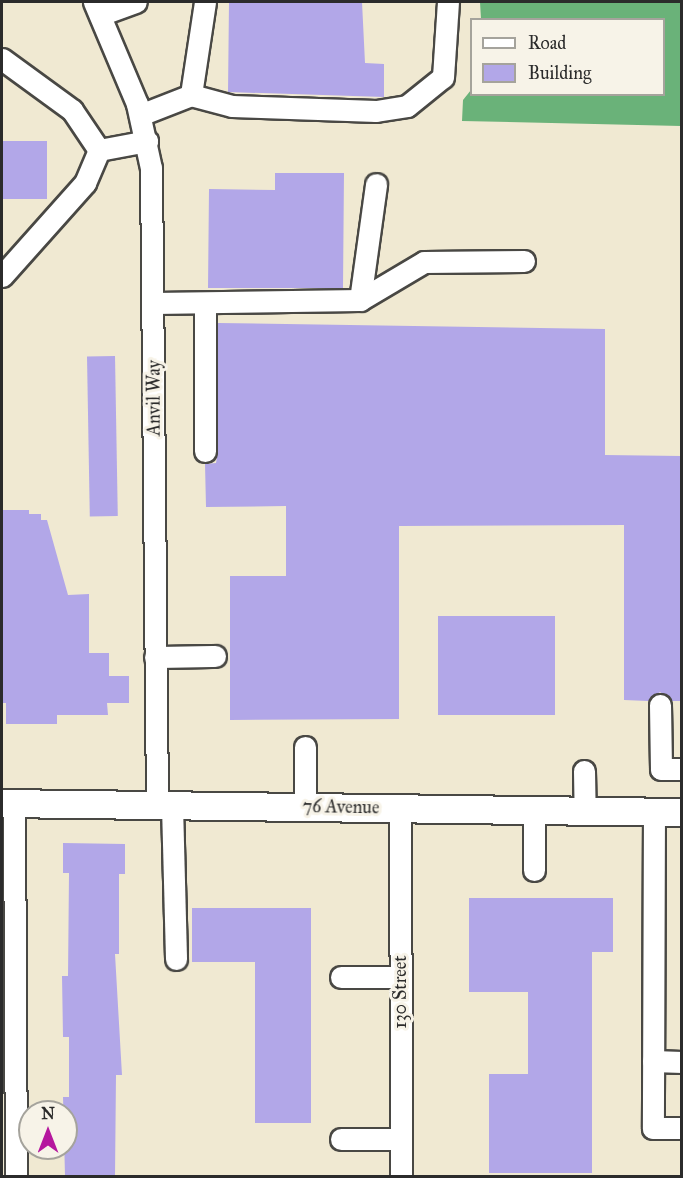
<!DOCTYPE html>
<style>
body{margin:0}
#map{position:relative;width:683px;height:1178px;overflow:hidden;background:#f0e9d2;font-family:"IM FELL Great Primer",serif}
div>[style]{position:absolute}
.forest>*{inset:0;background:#6ab279}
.building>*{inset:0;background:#b2a7e8;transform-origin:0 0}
.roads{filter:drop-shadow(2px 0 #494844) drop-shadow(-2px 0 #494844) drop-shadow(0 2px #494844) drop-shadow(0 -2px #494844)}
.minor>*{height:21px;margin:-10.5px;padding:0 10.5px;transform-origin:10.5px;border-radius:10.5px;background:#fff}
.major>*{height:27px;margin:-13.5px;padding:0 13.5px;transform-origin:13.5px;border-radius:13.5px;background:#fff}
span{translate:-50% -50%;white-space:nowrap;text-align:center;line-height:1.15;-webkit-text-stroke:6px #f7f3e8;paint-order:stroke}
.street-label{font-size:18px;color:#2b2b2b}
.frame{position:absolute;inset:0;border:3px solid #2b2b2b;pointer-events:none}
.legend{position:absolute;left:470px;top:18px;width:195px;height:78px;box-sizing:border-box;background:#f7f3e8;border:2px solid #a5a39c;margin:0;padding:8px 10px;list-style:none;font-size:18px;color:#2b2b2b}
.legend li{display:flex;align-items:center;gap:12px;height:30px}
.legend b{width:30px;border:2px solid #a5a39c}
.north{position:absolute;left:18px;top:1100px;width:60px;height:60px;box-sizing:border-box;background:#f7f3e8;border:2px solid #a5a39c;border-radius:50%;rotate:0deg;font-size:16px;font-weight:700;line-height:24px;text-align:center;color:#2b2b2b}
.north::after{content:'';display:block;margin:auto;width:21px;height:27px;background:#b5179e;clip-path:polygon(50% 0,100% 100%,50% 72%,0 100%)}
</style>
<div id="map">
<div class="forest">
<div style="clip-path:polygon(480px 2px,681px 2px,681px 126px,462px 121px,463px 100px,471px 90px,472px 94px,664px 94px,664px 20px,481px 19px)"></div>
</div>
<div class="building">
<div style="clip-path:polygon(229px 2px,362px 2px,365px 63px,384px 64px,384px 97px,228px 92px)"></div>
<div style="left:2px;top:141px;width:45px;height:58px"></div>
<div style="clip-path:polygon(275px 173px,344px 173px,343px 288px,208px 288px,209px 189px,275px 190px)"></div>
<div style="clip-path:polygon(218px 323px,605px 329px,605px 455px,681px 456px,681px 701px,672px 701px,660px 692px,648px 701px,624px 700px,624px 525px,399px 526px,399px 719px,230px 720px,230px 576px,286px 576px,286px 506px,206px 507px,205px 464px,216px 463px,218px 451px)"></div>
<div style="left:115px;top:356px;width:160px;height:28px;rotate:89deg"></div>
<div style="clip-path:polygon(2px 510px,29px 510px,29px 514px,41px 514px,41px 520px,47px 520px,68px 595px,89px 594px,89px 653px,109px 653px,109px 676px,129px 676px,129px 703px,107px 703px,108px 715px,57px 715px,57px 724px,6px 724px,6px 703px,2px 703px)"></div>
<div style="left:555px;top:616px;width:99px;height:117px;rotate:90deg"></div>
<div style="clip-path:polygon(63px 843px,125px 844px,125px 874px,119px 874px,119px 954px,115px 954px,122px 1075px,116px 1075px,115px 1176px,65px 1176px,63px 1097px,69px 1097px,69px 1037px,63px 1037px,62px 976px,68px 976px,69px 873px,63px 873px)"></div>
<div style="clip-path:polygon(469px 898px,613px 898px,613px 952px,592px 952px,592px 1173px,489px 1173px,489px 1074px,528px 1074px,528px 992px,469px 992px)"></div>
<div style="clip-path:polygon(192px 908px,311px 908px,311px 1123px,255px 1123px,255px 962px,192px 962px)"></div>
</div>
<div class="roads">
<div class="minor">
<div style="left:94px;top:2px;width:111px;rotate:67.1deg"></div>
<div style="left:137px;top:104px;width:66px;rotate:77.7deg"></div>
<div style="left:151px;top:168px;width:637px;rotate:89.46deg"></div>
<div style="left:205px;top:2px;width:94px;rotate:98.6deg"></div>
<div style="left:191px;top:95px;width:42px;rotate:15deg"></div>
<div style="left:232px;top:106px;width:144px;rotate:2deg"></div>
<div style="left:376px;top:111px;width:31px;rotate:-9deg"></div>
<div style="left:407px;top:106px;width:46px;rotate:-38.9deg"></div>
<div style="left:443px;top:77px;width:75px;rotate:-86.2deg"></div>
<div style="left:100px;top:15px;width:38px;rotate:-20deg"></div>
<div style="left:2px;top:59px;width:87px;rotate:36.1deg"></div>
<div style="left:72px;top:110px;width:48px;rotate:56deg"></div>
<div style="left:140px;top:115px;width:55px;rotate:-21.4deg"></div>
<div style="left:2px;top:276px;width:125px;rotate:-48.3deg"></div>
<div style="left:85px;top:183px;width:36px;rotate:-67deg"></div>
<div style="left:99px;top:150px;width:49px;rotate:-10.6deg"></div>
<div style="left:360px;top:300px;width:74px;rotate:-30.7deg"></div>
<div style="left:424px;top:262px;width:100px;rotate:-0.6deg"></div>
<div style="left:154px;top:303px;width:206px;rotate:-0.8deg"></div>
<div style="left:360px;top:300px;width:117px;rotate:-82.1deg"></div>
<div style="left:205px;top:303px;width:148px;rotate:90deg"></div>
<div style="left:155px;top:657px;width:60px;rotate:-1deg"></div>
<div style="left:660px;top:705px;width:64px;rotate:89.1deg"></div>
<div style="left:661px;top:769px;width:21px"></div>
<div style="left:584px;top:771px;width:39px;rotate:89deg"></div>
<div style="left:14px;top:803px;width:373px;rotate:89.7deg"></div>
<div style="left:172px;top:805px;width:154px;rotate:88.5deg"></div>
<div style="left:305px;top:807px;width:60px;rotate:-90deg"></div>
<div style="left:400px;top:808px;width:368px;rotate:89.8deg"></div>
<div style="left:534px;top:810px;width:60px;rotate:90deg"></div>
<div style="left:654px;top:811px;width:317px;rotate:90.2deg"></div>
<div style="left:653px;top:1128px;width:29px"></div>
<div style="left:341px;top:977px;width:59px"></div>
<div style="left:653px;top:1061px;width:29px;rotate:2deg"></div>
<div style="left:341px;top:1139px;width:59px"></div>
</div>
<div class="major">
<div style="left:2px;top:803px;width:680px;rotate:0.76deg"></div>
</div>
</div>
<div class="street-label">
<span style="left:154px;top:398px;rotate:-90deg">Anvil Way</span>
<span style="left:341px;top:807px;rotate:1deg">76 Avenue</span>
<span style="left:400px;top:992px;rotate:-90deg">130 Street</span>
</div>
<div class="frame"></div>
<ul class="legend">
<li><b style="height:8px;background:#fff"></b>Road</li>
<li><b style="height:16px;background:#b2a7e8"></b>Building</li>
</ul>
<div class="north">N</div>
</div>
